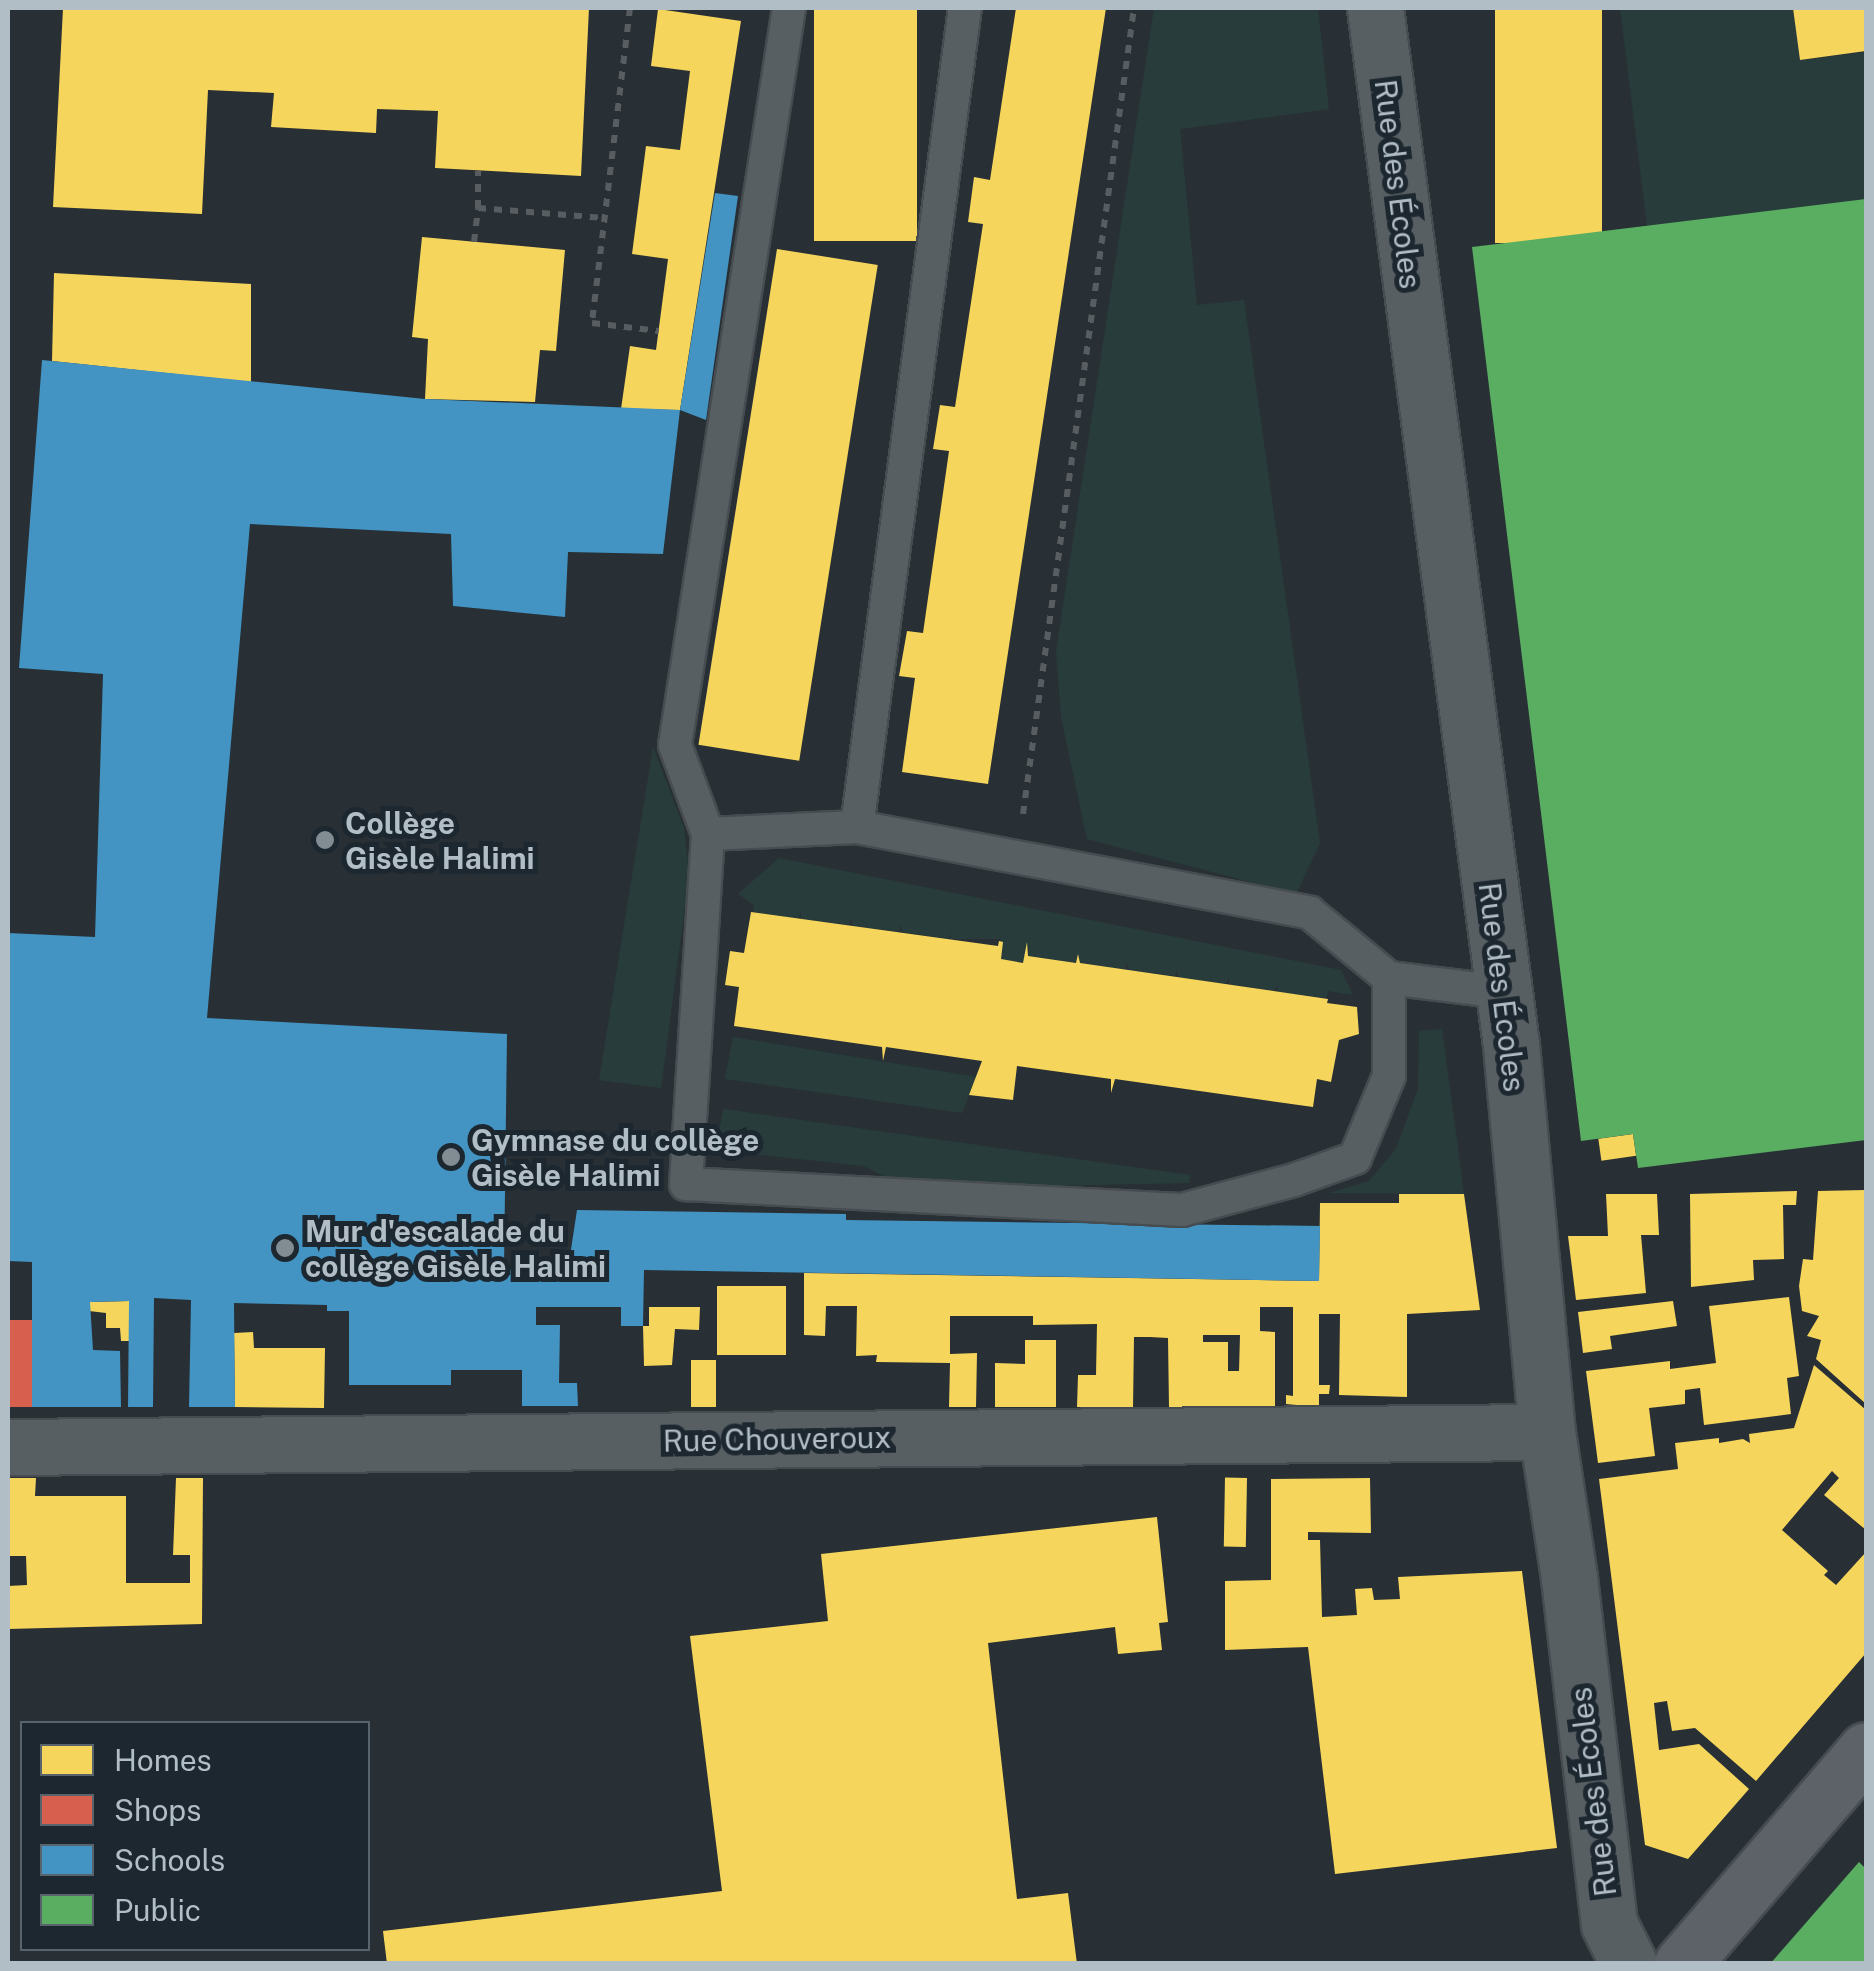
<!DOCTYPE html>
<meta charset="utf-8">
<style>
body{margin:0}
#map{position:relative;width:1874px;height:1971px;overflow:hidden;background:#283035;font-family:"Public Sans",sans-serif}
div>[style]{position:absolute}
.green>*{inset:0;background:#283d3b}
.homes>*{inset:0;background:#f6d55c;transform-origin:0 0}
.shops>*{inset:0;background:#d6604d;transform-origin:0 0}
.schools>*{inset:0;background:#4393c3}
.public>*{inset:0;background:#5aae61}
.path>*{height:6px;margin-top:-3px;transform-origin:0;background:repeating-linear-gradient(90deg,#575d60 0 8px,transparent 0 16px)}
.roads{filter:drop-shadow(2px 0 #464c50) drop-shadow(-2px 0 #464c50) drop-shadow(0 2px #464c50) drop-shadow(0 -2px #464c50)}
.lane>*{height:32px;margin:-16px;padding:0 16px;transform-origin:16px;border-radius:16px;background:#585f63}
.street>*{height:55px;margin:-27.5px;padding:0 27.5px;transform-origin:27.5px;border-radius:27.5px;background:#585f63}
.secondary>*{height:55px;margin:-27.5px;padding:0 27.5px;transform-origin:27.5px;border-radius:27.5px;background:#5c6268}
.dots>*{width:28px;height:28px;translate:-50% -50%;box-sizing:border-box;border:5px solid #1c272f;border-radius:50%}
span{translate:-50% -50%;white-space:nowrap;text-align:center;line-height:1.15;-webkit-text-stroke:10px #1c272f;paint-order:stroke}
.street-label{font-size:30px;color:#b2bec6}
.poi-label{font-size:30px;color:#b2bec6;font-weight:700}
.left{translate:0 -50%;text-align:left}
.frame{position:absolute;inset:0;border:10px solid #b2bec6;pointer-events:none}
.legend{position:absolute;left:20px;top:1721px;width:350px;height:230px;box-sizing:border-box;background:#1c272f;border:2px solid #58636b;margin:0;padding:12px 18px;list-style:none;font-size:30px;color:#b2bec6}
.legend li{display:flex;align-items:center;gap:20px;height:50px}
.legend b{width:50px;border:2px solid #58636b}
</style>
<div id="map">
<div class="green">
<div style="clip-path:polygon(1154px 8px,1318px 8px,1329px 109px,1180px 129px,1197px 305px,1244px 300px,1320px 843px,1296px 894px,1087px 839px,1061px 717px,1056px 652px)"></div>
<div style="clip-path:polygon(1620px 8px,1793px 8px,1801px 60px,1866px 52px,1866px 1140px,1737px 1156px,1647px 225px)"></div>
<div style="clip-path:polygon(653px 747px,684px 828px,689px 875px,661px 1088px,599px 1080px)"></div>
<div style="clip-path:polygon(779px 858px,1341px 970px,1353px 995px,1328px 991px,1326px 998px,1278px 992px,1277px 984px,1275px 991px,1229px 984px,1229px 977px,1226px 984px,1178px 978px,1177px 969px,1175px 976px,1129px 970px,1127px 962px,1125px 970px,1080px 963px,1078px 955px,1076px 963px,1028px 956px,1029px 944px,1023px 963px,1001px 959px,1001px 939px,951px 939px,950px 932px,949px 939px,902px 932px,901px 924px,899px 932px,852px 926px,852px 918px,849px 925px,801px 919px,801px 911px,798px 919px,753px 912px,754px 905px,738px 894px)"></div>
<div style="clip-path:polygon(1442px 1029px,1464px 1194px,1329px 1193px,1369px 1181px,1396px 1149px,1418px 1089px,1419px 1031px)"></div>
<div style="clip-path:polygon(733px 1037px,977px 1077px,962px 1113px,725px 1079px)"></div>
<div style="clip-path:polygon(723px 1109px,1190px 1175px,1189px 1183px,989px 1187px,896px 1182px,864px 1166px,716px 1150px)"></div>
</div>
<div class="homes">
<div style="clip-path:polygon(63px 8px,589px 8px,581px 176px,435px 168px,438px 111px,377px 109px,376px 133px,271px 127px,274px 93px,208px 90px,202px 214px,53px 207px)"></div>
<div style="left:814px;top:8px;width:103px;height:233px"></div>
<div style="clip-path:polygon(1016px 8px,1106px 8px,988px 784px,902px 772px,915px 678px,899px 676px,907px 631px,923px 633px,949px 451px,933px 449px,940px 405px,955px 407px,983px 224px,968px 222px,974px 177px,990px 180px)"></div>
<div style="left:1495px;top:8px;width:107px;height:235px"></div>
<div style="clip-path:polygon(1793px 8px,1866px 8px,1866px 51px,1800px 60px)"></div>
<div style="clip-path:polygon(658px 9px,741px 21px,680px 410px,621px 409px,630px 346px,656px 350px,668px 259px,632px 254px,646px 146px,680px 150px,690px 71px,651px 66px)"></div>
<div style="clip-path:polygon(422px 237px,565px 250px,556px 351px,540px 350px,535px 402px,425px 399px,428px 339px,412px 337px)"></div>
<div style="left:777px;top:249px;width:102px;height:502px;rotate:9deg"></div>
<div style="clip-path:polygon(54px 273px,251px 284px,251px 382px,52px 361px)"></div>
<div style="clip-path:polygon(751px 912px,998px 946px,999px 941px,1003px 942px,1001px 959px,1023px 963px,1027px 942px,1028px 956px,1076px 963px,1078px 954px,1080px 963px,1328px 999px,1327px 1003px,1357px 1007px,1359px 1034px,1339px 1040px,1331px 1082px,1317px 1079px,1313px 1107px,1115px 1079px,1111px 1093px,1111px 1079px,1017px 1066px,1013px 1100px,969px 1095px,982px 1061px,886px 1047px,883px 1061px,882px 1047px,734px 1026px,739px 987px,725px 985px,730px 951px,744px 953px)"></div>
<div style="left:1633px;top:1134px;width:22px;height:35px;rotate:82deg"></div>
<div style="clip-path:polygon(1866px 1190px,1866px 1404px,1816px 1359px,1821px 1340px,1807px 1336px,1819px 1316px,1802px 1311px,1799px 1286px,1803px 1259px,1813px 1260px,1818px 1191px)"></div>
<div style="clip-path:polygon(1797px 1191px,1796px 1205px,1783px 1205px,1784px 1259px,1753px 1260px,1754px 1280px,1691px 1287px,1690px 1194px)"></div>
<div style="clip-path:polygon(evenodd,1399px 1194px,1464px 1194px,1480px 1310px,1407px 1314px,1407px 1397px,1339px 1395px,1340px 1314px,1319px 1314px,1319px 1385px,1330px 1385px,1329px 1394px,1319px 1394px,1319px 1407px,1286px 1404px,1286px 1395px,1293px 1396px,1293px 1307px,1260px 1307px,1260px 1331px,1275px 1332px,1275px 1407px,1169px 1408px,1168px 1338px,1150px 1337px,1134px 1337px,1133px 1408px,1077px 1407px,1078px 1375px,1096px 1375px,1097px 1324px,1033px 1325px,1033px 1316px,950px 1316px,950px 1354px,977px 1353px,976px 1407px,949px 1407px,950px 1363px,876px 1362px,877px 1355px,856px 1356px,857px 1306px,826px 1306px,825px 1336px,804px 1335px,804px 1273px,1319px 1281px,1320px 1203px,1399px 1203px,1399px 1194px,1203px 1335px,1240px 1335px,1239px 1371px,1228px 1371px,1228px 1342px,1203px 1342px,1203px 1335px)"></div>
<div style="clip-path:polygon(1606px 1194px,1657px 1194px,1659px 1235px,1641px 1235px,1646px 1293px,1576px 1300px,1568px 1236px,1608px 1236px)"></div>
<div style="left:717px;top:1286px;width:69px;height:69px"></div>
<div style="clip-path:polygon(1789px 1297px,1799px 1376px,1787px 1378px,1791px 1414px,1704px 1425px,1700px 1388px,1685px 1390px,1685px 1404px,1649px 1408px,1655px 1456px,1598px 1463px,1586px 1371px,1670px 1361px,1670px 1369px,1716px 1363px,1709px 1306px)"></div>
<div style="clip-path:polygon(129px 1301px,129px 1341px,121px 1341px,120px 1328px,106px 1328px,106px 1313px,89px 1311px,90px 1302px)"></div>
<div style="clip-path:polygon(1673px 1301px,1677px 1326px,1610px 1336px,1612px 1349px,1583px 1353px,1578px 1312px)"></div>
<div style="clip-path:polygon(649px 1307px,700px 1307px,699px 1330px,675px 1329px,672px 1365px,644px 1366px,643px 1326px,649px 1326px)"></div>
<div style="clip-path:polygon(253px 1332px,254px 1348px,325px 1348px,324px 1408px,235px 1407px,234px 1333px)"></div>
<div style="clip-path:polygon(1025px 1340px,1056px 1340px,1056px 1407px,995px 1407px,995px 1363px,1025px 1364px)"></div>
<div style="left:716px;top:1360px;width:47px;height:25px;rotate:90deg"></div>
<div style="clip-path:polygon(1814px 1365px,1866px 1410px,1866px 1530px,1824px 1495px,1839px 1478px,1832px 1471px,1782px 1530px,1828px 1571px,1824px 1575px,1836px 1585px,1866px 1552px,1866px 1653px,1756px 1781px,1695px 1728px,1672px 1731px,1667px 1701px,1654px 1703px,1659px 1750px,1699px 1744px,1749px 1789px,1688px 1859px,1645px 1845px,1599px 1479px,1678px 1469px,1675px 1443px,1719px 1438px,1719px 1443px,1743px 1439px,1750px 1443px,1749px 1434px,1794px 1428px)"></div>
<div style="clip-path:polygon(8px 1478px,36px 1478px,35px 1496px,126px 1496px,126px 1583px,190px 1583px,190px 1555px,173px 1555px,176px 1478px,203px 1478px,202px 1624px,8px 1629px,8px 1586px,27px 1585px,26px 1556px,8px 1556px)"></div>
<div style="left:1247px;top:1478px;width:69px;height:22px;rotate:91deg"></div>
<div style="clip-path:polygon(1370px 1478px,1371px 1533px,1308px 1532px,1308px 1540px,1320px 1540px,1322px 1617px,1357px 1615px,1355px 1589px,1372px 1588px,1374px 1600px,1400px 1599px,1398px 1577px,1522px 1571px,1557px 1848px,1335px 1874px,1308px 1647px,1225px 1650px,1225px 1581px,1271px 1580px,1271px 1479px)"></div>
<div style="clip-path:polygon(1157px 1517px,1168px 1622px,1159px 1623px,1162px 1650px,1118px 1654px,1115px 1627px,988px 1643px,1017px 1899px,1068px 1893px,1077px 1964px,387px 1964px,383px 1931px,722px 1891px,690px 1636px,828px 1621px,821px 1554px)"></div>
</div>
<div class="shops">
<div style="left:8px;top:1320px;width:24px;height:87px"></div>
</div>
<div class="schools">
<div style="clip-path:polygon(715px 193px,738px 196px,706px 420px,680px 410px,663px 554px,568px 552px,565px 617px,453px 606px,451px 534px,250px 524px,207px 1018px,507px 1034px,504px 1269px,568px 1269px,577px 1210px,846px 1214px,846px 1220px,1320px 1226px,1319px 1281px,644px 1270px,643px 1326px,621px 1326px,621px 1307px,536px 1307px,536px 1325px,560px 1325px,559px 1383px,577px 1383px,578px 1406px,522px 1406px,522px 1370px,451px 1370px,451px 1385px,349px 1385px,349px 1311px,327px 1311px,327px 1305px,234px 1303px,235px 1407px,189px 1407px,191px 1300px,154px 1298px,153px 1407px,128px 1407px,129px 1301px,90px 1302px,93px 1350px,120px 1351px,121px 1407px,32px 1407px,32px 1262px,8px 1261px,8px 933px,95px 937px,103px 674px,19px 668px,42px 360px,425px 399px,680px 410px)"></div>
</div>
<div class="public">
<div style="clip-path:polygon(1866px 199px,1866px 1140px,1638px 1168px,1633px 1134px,1581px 1141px,1472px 247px)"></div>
<div style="clip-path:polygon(1859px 1862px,1866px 1869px,1866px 1964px,1770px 1964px)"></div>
</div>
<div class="path">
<div style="left:630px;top:8px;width:317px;rotate:96.9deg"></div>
<div style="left:592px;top:323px;width:67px;rotate:6.8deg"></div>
<div style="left:478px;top:208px;width:37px;rotate:-90deg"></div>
<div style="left:474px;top:242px;width:34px;rotate:-83deg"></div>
<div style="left:478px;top:208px;width:126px;rotate:4.5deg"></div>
<div style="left:1023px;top:814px;width:814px;rotate:-82.16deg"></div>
</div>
<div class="roads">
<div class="lane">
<div style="left:789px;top:8px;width:746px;rotate:98.79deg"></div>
<div style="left:675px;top:745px;width:95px;rotate:69.7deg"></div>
<div style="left:708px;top:834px;width:149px;rotate:-2.7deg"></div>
<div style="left:857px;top:827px;width:461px;rotate:10.7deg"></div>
<div style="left:1310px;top:913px;width:102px;rotate:39.4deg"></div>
<div style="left:1389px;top:978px;width:115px;rotate:7deg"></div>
<div style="left:857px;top:827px;width:826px;rotate:-82.49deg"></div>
<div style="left:708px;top:834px;width:351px;rotate:93.6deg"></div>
<div style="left:686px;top:1184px;width:497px;rotate:3deg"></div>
<div style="left:1182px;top:1210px;width:116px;rotate:-15deg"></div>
<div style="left:1294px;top:1180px;width:65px;rotate:-19.8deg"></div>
<div style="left:1355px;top:1158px;width:89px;rotate:-67.5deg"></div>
<div style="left:1389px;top:1076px;width:98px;rotate:-90deg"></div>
</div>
<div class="street">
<div style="left:1375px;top:8px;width:1046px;rotate:82.53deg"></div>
<div style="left:1511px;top:1045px;width:389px;rotate:84.7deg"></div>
<div style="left:1547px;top:1432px;width:148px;rotate:81.4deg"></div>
<div style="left:1569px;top:1578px;width:348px;rotate:83.4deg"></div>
<div style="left:1609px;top:1924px;width:45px;rotate:63.4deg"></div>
<div style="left:8px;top:1447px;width:1539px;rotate:-0.56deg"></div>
</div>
<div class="secondary">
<div style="left:1682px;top:1964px;width:282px;rotate:-49.3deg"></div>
</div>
</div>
<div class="dots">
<div style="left:325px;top:840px;background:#828c93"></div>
<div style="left:451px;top:1157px;background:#828c93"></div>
<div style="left:285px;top:1248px;background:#828c93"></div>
</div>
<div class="street-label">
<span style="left:1398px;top:184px;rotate:83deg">Rue des Écoles</span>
<span style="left:1502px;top:987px;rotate:83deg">Rue des Écoles</span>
<span style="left:777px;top:1439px;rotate:-1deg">Rue Chouveroux</span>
<span style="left:1593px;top:1792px;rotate:-97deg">Rue des Écoles</span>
</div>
<div class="poi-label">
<span class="left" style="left:345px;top:840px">Collège<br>Gisèle Halimi</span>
<span class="left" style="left:471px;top:1157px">Gymnase du collège<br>Gisèle Halimi</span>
<span class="left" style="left:305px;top:1248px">Mur d'escalade du<br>collège Gisèle Halimi</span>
</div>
<div class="frame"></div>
<ul class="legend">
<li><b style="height:28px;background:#f6d55c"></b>Homes</li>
<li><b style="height:28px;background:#d6604d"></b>Shops</li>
<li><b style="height:28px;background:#4393c3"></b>Schools</li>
<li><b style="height:28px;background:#5aae61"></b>Public</li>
</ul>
</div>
